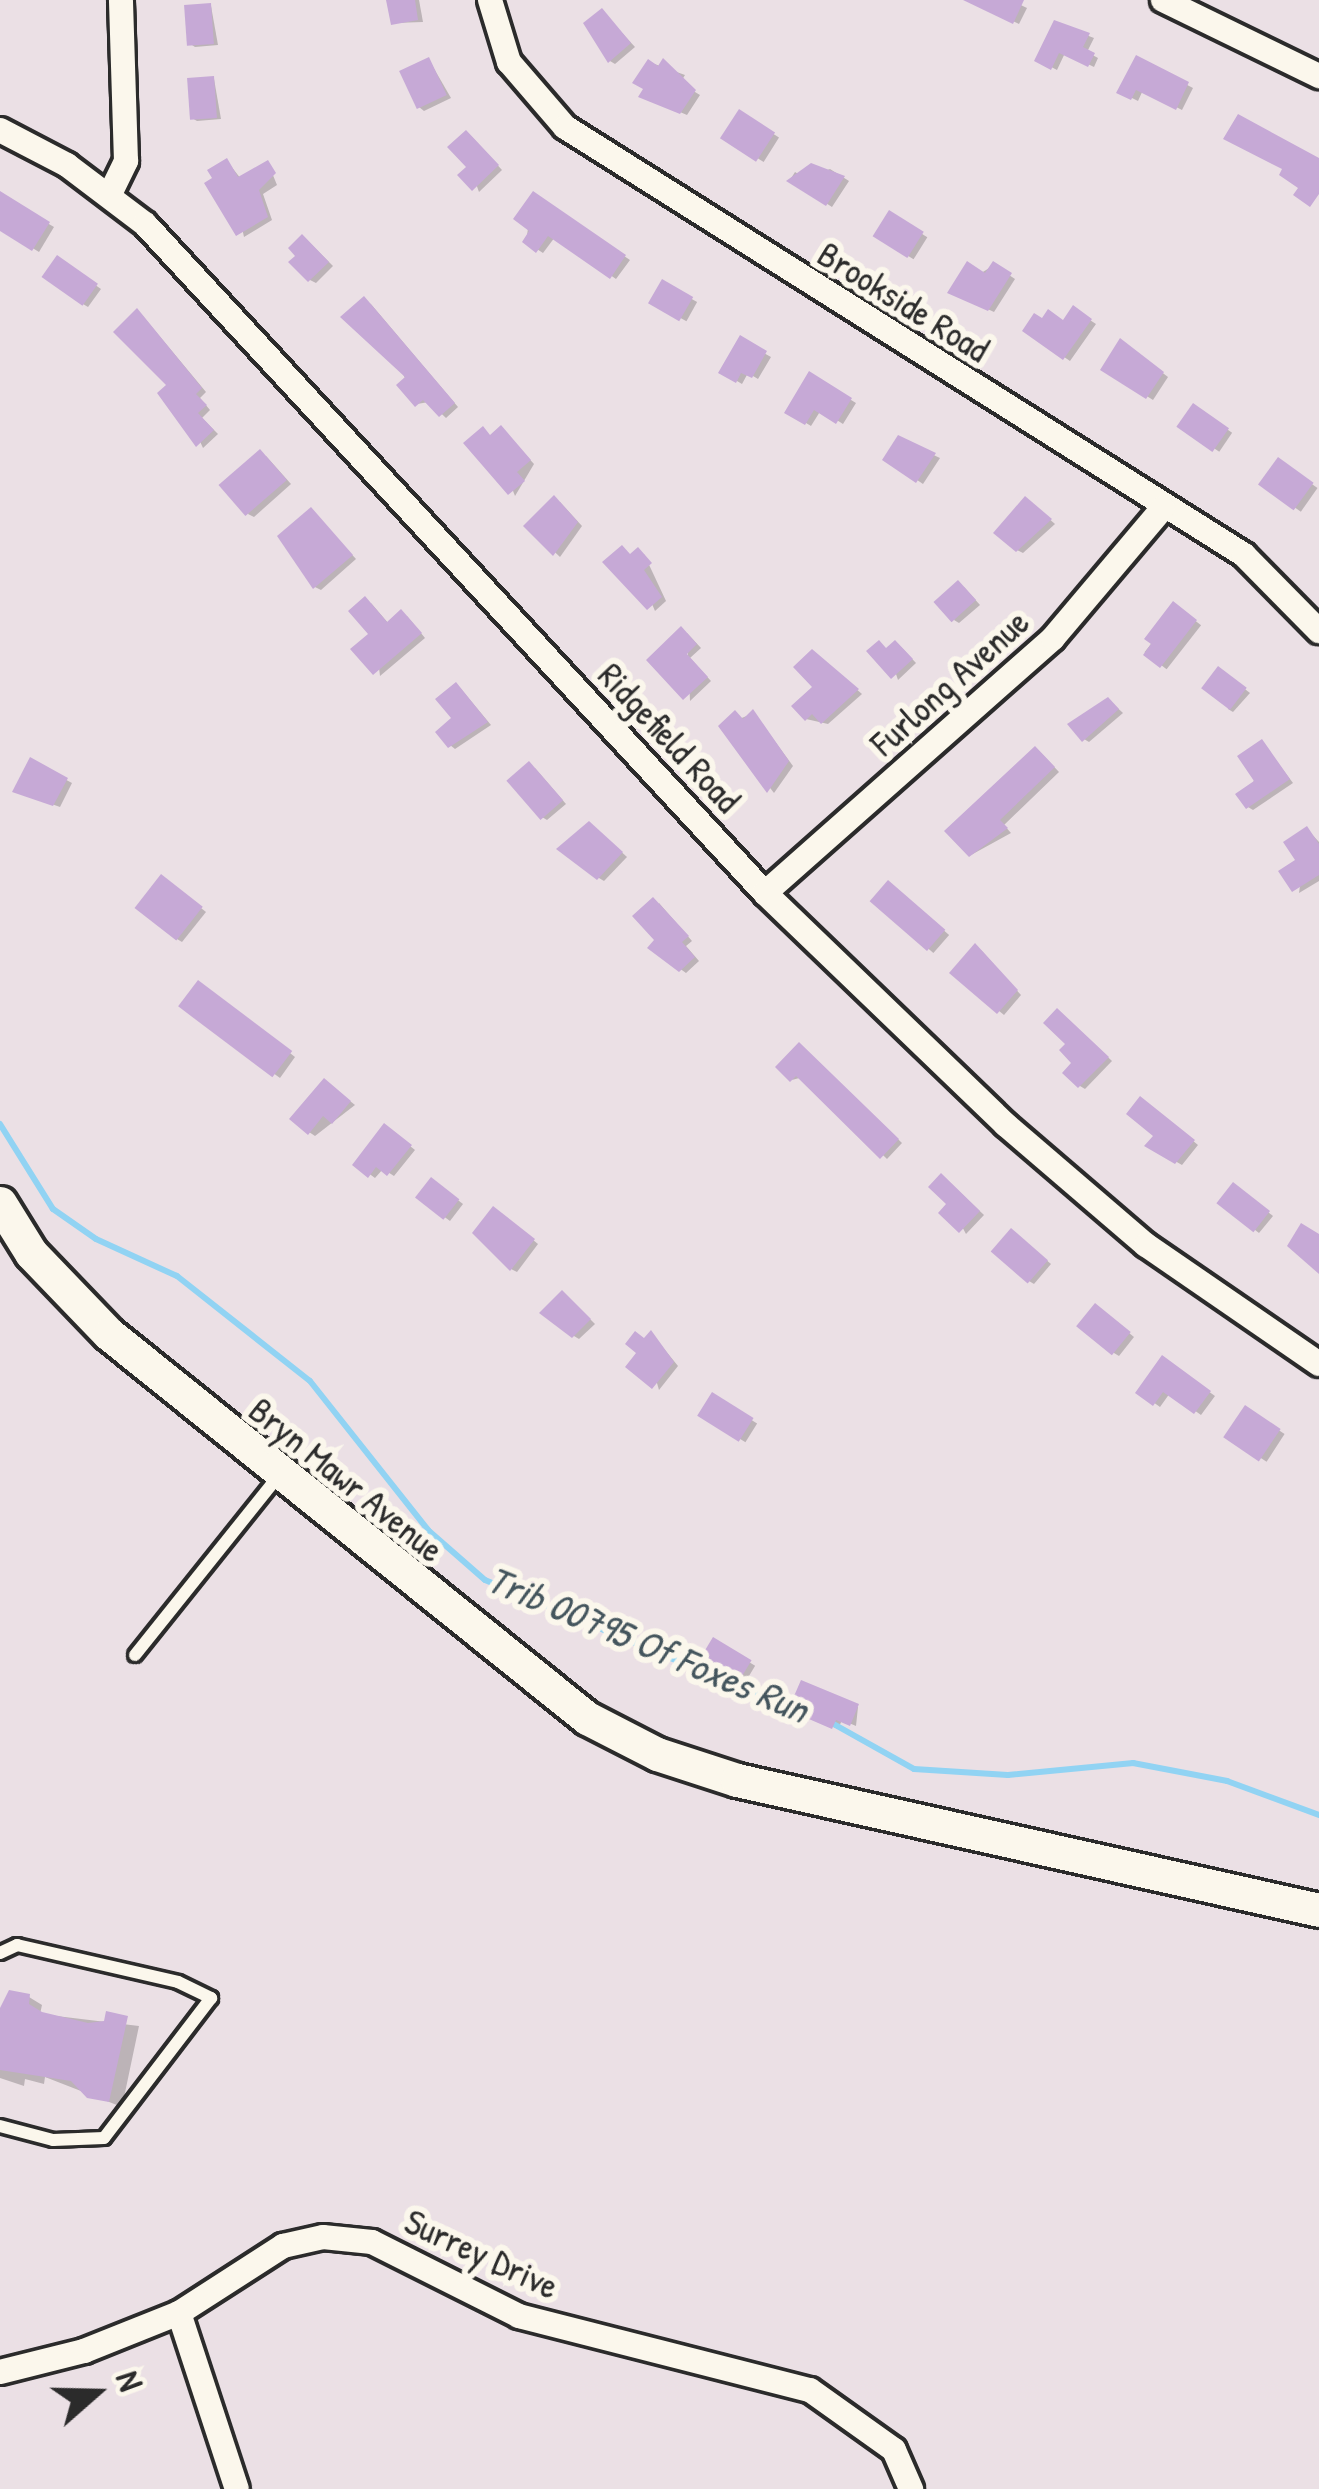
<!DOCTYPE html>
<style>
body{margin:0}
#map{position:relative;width:1319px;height:2489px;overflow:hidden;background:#ebe0e5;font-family:"Patrick Hand",sans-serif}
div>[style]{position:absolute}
.shadow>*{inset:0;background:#0003;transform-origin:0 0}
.stream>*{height:6px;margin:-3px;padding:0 3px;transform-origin:3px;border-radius:3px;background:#91d3f3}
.building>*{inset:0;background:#c6a9d6;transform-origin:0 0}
.roads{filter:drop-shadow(3px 0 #2b2b2b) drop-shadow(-3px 0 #2b2b2b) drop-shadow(0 3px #2b2b2b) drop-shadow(0 -3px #2b2b2b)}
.service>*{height:12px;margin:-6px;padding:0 6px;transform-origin:6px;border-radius:6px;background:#fbf7ec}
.minor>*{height:24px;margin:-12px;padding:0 12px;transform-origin:12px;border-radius:12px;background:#fbf7ec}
.secondary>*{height:33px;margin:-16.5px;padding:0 16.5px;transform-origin:16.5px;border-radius:16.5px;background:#fbf7ec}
span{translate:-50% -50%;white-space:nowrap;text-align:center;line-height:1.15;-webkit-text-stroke:12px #fbf7ec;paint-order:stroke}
.street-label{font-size:36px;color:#2b2b2b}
.water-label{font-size:39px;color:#44555d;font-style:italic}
.north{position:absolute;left:36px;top:2333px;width:120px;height:120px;-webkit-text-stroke:9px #fbf7ec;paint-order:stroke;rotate:70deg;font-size:33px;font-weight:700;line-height:48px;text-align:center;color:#2b2b2b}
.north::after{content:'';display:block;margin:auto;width:42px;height:54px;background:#2b2b2b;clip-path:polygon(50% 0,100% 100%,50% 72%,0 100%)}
</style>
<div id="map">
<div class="shadow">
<div style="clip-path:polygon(389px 0,419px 0,423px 22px,394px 23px)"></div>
<div style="clip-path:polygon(968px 0,1010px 0,1027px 8px,1019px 24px)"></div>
<div style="clip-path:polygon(211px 6px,218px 45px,195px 47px,189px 43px)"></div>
<div style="clip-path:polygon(602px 11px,635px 47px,615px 64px,610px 61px)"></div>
<div style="clip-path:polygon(1055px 23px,1094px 38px,1087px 52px,1098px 58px,1094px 67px,1065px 53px,1057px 70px,1038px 60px)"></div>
<div style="clip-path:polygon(1137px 59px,1193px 88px,1182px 110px,1143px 90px,1138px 101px,1120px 92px)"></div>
<div style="clip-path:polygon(429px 60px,451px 98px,424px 111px,419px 107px)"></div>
<div style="clip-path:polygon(649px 62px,685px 75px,680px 83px,700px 95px,687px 115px,647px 98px)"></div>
<div style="clip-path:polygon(214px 79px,221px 119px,197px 121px,192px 118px)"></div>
<div style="left:740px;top:113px;width:46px;height:29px;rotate:32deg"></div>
<div style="clip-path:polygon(472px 137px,502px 170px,479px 192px,470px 167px)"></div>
<div style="clip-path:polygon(227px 161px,241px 179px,268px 163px,277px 185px,263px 194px,272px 220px,244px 237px)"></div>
<div style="clip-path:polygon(830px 169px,849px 181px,832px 207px,790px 180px,795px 172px,805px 178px)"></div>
<div style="clip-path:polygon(533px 195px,630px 260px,616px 279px,555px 237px,543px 253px,526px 242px)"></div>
<div style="clip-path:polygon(1px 196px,54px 227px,39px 252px,0 228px)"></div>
<div style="left:890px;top:214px;width:44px;height:26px;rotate:32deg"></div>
<div style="clip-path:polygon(308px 241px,333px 266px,316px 283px,310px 280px)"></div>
<div style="clip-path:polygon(58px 259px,101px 289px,88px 307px,83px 304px)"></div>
<div style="clip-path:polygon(994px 265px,1015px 279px,994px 312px,951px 292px)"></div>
<div style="left:663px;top:283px;width:39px;height:22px;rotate:29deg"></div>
<div style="clip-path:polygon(370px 303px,458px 407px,446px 418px,429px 402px,417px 404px)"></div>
<div style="clip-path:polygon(1073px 309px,1096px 324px,1070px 361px,1026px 331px,1064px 323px)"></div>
<div style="clip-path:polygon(142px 315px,206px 392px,200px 398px,210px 410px,202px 418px,218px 434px,203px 448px)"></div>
<div style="clip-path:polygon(741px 340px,771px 357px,758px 379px,748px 373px,742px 384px,722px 372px)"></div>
<div style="clip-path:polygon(1126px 345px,1168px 377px,1153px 400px,1104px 369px)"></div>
<div style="clip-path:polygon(810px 375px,856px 403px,843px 424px,821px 410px,811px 426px,788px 412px)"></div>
<div style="left:1194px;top:407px;width:46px;height:23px;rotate:34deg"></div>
<div style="clip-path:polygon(502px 429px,534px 464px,515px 496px,492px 437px)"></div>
<div style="clip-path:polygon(899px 439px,940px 458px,923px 484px,886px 459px)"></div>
<div style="clip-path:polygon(266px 456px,291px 484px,254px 517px,248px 514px)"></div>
<div style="left:1279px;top:461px;width:47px;height:29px;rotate:35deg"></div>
<div style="clip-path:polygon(560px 502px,582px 526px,560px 557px,527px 526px)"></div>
<div style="clip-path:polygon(1031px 503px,1055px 524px,1023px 553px,1017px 550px)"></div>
<div style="clip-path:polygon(312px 511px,356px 559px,321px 590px,315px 587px)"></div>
<div style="clip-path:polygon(644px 554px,666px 601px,655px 611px,632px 557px)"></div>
<div style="clip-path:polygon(964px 587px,980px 605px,959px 623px,954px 620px)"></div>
<div style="clip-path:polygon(371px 603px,389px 624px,407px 616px,425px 638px,380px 676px)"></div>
<div style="left:1179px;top:608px;width:28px;height:56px;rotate:38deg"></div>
<div style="clip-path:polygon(687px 633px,701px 648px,690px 658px,711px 681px,690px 701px)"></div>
<div style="clip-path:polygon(901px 647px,916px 663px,898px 680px,888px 650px)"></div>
<div style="clip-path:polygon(818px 656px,862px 694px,828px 724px,806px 719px)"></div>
<div style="clip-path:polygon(1224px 673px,1250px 693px,1233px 712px,1228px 709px)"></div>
<div style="clip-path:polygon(461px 689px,491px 725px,455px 749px,450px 745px)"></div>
<div style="clip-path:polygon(1109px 700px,1123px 713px,1089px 742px,1084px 739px)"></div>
<div style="clip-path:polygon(754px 713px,793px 766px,774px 793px,722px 726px)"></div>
<div style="clip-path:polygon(1262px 742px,1293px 783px,1253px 810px,1248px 807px)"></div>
<div style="clip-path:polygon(1041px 753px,1059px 772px,1004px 825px,1011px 833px,971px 855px)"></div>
<div style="clip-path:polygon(31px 761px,72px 783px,60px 807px,21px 793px)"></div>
<div style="clip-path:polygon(535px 768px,566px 804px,547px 820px,542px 817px)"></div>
<div style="clip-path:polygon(595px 828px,627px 857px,604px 881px,599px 878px)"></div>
<div style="clip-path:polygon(1308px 830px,1319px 842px,1319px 881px,1299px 893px)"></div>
<div style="clip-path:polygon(167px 881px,206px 912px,182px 942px,177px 939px)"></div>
<div style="left:894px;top:887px;width:73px;height:24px;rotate:41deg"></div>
<div style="clip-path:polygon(659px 903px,692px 941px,686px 946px,699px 961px,686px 973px,651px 948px,659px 941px)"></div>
<div style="clip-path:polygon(981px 950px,1021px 995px,1004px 1015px,953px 973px)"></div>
<div style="clip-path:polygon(204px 986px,295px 1057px,280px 1078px,181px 1006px)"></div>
<div style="clip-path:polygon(1063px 1015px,1112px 1061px,1085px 1089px,1080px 1086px)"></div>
<div style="clip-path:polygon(805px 1049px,902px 1143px,887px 1159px,803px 1077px,792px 1080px)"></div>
<div style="clip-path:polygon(330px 1085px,355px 1105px,315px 1136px,309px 1132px)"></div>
<div style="clip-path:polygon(1147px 1103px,1198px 1145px,1182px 1165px,1149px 1146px,1157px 1135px)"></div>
<div style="clip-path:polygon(390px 1130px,415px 1150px,394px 1176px,383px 1169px,375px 1178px,356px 1164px)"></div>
<div style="clip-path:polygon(947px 1180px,984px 1215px,966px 1234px,950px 1204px)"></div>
<div style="clip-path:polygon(437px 1184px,463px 1204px,450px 1221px,419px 1198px)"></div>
<div style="clip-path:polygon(1239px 1189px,1273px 1216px,1259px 1233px,1220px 1203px)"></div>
<div style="clip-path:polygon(500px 1213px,538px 1244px,517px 1272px,511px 1269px)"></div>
<div style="clip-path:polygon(1017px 1235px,1051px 1264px,1034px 1284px,1029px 1281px)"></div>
<div style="clip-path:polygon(568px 1297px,595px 1324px,579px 1339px,574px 1336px)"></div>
<div style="clip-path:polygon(1101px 1310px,1134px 1337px,1119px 1356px,1114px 1353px)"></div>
<div style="clip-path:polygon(652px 1334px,678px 1366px,659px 1390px,645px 1342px)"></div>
<div style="clip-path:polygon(1163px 1359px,1215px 1396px,1201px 1415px,1170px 1393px,1160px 1407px,1139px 1392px)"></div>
<div style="left:713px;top:1396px;width:52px;height:22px;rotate:32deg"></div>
<div style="left:1246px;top:1409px;width:46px;height:33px;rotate:33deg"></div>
<div style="left:714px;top:1641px;width:48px;height:37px;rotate:31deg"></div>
<div style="clip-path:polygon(858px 1707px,856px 1726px,842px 1720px,838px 1729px,798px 1712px)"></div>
<div style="clip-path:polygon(29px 1997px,42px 2005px,40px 2014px,139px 2026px,122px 2107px,45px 2077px,44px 2084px,25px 2079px,24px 2086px,0 2078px,0 2027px)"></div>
</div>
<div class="stream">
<div style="left:0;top:1124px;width:100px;rotate:58.1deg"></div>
<div style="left:53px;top:1209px;width:52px;rotate:34.9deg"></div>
<div style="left:96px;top:1239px;width:89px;rotate:24.6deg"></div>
<div style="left:177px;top:1276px;width:169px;rotate:38.3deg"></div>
<div style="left:310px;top:1381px;width:191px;rotate:51.6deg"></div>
<div style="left:429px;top:1531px;width:74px;rotate:41.2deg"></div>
<div style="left:485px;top:1580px;width:234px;rotate:22.8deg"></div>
<div style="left:730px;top:1682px;width:71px;rotate:22.2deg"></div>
<div style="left:830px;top:1722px;width:96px;rotate:29.2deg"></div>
<div style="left:914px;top:1769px;width:94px;rotate:3.7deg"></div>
<div style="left:1008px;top:1775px;width:126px;rotate:-5.5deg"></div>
<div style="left:1133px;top:1763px;width:96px;rotate:10.8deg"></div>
<div style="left:1227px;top:1781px;width:98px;rotate:20.3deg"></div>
</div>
<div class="building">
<div style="clip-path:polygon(386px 0,415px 0,418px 20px,391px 25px)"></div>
<div style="clip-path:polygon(963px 0,1024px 0,1013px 24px)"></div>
<div style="left:211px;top:3px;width:41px;height:27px;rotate:86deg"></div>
<div style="clip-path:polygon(602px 8px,631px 43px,608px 63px,583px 23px)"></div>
<div style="clip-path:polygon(1054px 20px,1090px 33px,1083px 47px,1095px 53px,1088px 67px,1059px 53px,1051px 70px,1034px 61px)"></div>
<div style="clip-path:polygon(1136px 55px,1189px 82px,1176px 110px,1136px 90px,1131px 100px,1116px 93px)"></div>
<div style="left:429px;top:57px;width:42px;height:33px;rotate:65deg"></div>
<div style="clip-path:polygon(663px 58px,696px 90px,680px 114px,638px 97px,643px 89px,632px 83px,648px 59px,658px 66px)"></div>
<div style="left:214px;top:76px;width:42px;height:27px;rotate:86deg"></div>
<div style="left:739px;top:109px;width:43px;height:35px;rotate:33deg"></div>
<div style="clip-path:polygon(1238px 114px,1319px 158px,1319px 194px,1310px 207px,1293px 195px,1298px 188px,1279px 175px,1282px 169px,1223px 139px)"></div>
<div style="clip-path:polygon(466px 130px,499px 165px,472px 191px,457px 175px,466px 167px,447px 147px)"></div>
<div style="clip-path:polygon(227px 158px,238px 177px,268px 160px,276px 173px,259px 190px,268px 217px,236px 236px,204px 183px,212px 178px,207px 170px)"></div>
<div style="clip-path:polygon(811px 163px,845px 176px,826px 206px,786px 181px)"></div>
<div style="clip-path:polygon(0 191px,50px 222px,32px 251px,0 231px)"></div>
<div style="clip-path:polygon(533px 191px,626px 255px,610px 279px,548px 236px,536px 253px,522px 242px,529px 231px,513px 219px)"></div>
<div style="left:889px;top:210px;width:41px;height:31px;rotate:32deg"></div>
<div style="clip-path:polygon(302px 234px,329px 262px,308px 282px,288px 262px,295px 256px,288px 248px)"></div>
<div style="left:57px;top:255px;width:50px;height:27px;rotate:35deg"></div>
<div style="clip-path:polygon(967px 261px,985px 273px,993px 261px,1012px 273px,988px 311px,947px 293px)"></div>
<div style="left:662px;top:279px;width:36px;height:28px;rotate:30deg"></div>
<div style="clip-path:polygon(364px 296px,455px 403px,439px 417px,423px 400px,415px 407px,396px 385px,405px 377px,340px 317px)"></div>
<div style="clip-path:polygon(1073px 305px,1092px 319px,1063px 360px,1022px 331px,1034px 313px,1042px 318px,1048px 309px,1063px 320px)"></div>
<div style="clip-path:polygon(137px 308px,202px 388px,196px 394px,207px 405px,198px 413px,214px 430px,196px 447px,157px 393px,166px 385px,113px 332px)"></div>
<div style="clip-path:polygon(740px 335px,767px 351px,752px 378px,741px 373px,736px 383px,718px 373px)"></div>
<div style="clip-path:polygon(1120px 338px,1164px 372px,1146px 399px,1100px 370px)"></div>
<div style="clip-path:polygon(809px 371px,852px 398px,836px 424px,814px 410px,805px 425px,784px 413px)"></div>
<div style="left:1193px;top:403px;width:44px;height:29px;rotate:35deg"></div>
<div style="clip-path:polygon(501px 425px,531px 460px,517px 472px,525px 481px,508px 495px,463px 443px,483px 426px,490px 435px)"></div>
<div style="clip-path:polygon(898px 435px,936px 453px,916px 483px,882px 460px)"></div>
<div style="left:260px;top:449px;width:41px;height:55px;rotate:49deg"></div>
<div style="left:1278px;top:457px;width:44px;height:34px;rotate:36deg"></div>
<div style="clip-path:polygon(554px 495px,578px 522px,553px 556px,523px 526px)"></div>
<div style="clip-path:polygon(1025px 496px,1052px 519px,1016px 552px,993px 533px)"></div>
<div style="clip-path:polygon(311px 507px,353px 555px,313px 589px,277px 536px)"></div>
<div style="clip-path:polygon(622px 545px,630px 554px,638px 547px,652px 563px,644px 570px,662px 597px,647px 610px,602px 562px)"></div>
<div style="left:958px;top:580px;width:27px;height:33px;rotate:48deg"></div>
<div style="clip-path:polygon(365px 596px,387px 622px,401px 609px,422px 633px,373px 675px,350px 649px,368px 634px,348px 611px)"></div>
<div style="clip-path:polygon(1173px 601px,1197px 620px,1160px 668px,1143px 655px,1151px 644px,1144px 639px)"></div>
<div style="clip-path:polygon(681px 626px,697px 644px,687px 654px,708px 677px,683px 700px,646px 660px)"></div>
<div style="clip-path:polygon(879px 640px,886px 648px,895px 640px,913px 659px,891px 679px,866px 651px)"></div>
<div style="clip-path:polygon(812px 649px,859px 689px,821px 724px,812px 714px,805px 721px,791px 706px,812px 687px,793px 667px)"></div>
<div style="left:1218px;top:666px;width:36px;height:28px;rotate:37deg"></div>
<div style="clip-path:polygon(456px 682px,488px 722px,448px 748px,435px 732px,451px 718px,435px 699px)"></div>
<div style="clip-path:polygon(1108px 697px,1119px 709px,1082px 742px,1067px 724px)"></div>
<div style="clip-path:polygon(753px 709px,789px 761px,767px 793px,718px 726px,735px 710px,743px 719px)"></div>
<div style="clip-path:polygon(1262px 739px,1290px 779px,1246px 809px,1235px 794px,1254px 781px,1237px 756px)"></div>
<div style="clip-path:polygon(1035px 746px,1055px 767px,1000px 820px,1008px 828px,969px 857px,944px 831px)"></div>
<div style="clip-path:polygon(30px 757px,68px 778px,53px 806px,12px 792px)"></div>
<div style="left:529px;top:761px;width:52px;height:30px;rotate:49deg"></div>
<div style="clip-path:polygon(589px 821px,623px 852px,597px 880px,556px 849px)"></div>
<div style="clip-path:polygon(1307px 826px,1319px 844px,1319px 875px,1292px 892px,1278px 871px,1295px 860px,1283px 842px)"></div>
<div style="left:161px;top:874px;width:53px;height:43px;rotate:38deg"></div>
<div style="left:888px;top:880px;width:76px;height:28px;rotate:41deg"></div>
<div style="clip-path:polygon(653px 897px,689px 936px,682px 942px,695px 957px,679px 972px,647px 948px,654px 940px,632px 916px)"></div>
<div style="clip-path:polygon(975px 943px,1018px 990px,997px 1014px,949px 973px)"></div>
<div style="left:198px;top:980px;width:118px;height:33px;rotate:37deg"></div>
<div style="clip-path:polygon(1057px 1008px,1109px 1057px,1078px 1088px,1062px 1073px,1071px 1063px,1059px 1050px,1065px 1044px,1043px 1023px)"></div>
<div style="clip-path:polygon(799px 1042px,899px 1139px,880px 1159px,796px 1076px,790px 1082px,775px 1067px)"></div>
<div style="clip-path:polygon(324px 1078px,351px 1101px,332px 1124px,323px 1116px,308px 1135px,289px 1119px)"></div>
<div style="clip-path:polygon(1140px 1096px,1195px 1140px,1175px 1164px,1144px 1146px,1153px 1136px,1126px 1114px)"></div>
<div style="clip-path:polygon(384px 1123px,412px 1145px,387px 1176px,376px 1167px,368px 1178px,352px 1165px)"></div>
<div style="clip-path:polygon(941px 1173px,980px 1211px,959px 1233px,938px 1213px,946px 1204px,928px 1187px)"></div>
<div style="left:431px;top:1177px;width:36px;height:26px;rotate:38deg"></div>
<div style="left:1233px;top:1182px;width:47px;height:27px;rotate:38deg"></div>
<div style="clip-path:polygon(493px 1206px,535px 1239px,510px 1271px,472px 1233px)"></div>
<div style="clip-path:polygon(1301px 1223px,1319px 1234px,1319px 1274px,1287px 1246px)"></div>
<div style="left:1011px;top:1228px;width:49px;height:31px;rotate:41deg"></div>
<div style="clip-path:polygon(562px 1290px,591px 1319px,572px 1338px,539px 1313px)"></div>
<div style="left:1095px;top:1303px;width:46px;height:30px;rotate:39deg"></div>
<div style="clip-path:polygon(651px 1330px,674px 1362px,652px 1389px,625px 1367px,636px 1353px,625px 1344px,635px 1331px,644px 1338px)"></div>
<div style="clip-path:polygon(1162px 1355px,1211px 1391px,1194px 1414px,1163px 1392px,1153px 1406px,1135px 1393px)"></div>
<div style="left:712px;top:1392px;width:49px;height:28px;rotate:32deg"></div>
<div style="left:1245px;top:1405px;width:43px;height:39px;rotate:34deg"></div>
<div style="left:713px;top:1637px;width:45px;height:43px;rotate:31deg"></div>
<div style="clip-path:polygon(801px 1680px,859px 1704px,850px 1726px,836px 1720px,832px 1729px,788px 1710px)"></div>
<div style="clip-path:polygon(9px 1990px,30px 1994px,29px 2004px,42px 2012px,88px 2023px,104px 2021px,106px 2011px,128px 2016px,109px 2102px,87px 2098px,71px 2081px,0 2070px,0 2008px)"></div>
</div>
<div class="roads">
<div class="service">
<div style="left:135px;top:1655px;width:231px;rotate:-51.3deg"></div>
<div style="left:0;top:1953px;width:19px;rotate:-25deg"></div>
<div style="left:17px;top:1945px;width:165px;rotate:12.9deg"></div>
<div style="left:178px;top:1982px;width:37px;rotate:26deg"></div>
<div style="left:211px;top:1998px;width:176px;rotate:127.4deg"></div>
<div style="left:104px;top:2138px;width:51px;rotate:177.8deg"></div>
<div style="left:53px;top:2140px;width:55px;rotate:-165.2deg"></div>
</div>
<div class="minor">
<div style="left:490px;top:0;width:65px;rotate:73deg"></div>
<div style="left:509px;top:62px;width:86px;rotate:49.3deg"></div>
<div style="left:565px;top:127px;width:803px;rotate:32.22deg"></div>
<div style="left:1244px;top:555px;width:107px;rotate:45.4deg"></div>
<div style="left:1163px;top:0;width:174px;rotate:26deg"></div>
<div style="left:0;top:130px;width:76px;rotate:27.6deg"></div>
<div style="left:67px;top:165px;width:98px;rotate:37.1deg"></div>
<div style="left:145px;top:224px;width:912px;rotate:47.18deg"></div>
<div style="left:765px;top:893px;width:335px;rotate:43.9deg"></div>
<div style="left:1006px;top:1125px;width:184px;rotate:40.6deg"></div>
<div style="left:1146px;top:1245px;width:210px;rotate:34.5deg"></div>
<div style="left:110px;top:194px;width:37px;rotate:-64deg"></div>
<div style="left:126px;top:161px;width:161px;rotate:-91.8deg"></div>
<div style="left:765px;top:893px;width:385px;rotate:-41.5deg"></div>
<div style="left:1053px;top:638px;width:170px;rotate:-49.8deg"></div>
<div style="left:179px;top:2313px;width:185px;rotate:71.8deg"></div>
<div style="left:0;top:2372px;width:87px;rotate:-14deg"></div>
<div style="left:84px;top:2351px;width:102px;rotate:-21.8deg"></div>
<div style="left:179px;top:2313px;width:124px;rotate:-32.8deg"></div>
<div style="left:283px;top:2246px;width:41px;rotate:-12.7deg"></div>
<div style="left:323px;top:2237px;width:49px;rotate:5.8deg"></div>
<div style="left:372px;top:2242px;width:165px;rotate:26.7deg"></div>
<div style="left:519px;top:2316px;width:300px;rotate:14.3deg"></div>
<div style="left:810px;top:2390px;width:103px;rotate:35.5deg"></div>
<div style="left:894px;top:2450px;width:43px;rotate:66.4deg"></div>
</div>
<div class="secondary">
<div style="left:0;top:1203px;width:59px;rotate:58.2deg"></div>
<div style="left:31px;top:1253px;width:112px;rotate:46.1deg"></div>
<div style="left:109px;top:1334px;width:613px;rotate:38.78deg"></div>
<div style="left:587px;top:1718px;width:79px;rotate:27.2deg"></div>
<div style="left:657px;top:1754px;width:84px;rotate:18deg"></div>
<div style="left:737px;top:1780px;width:596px;rotate:12.59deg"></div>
</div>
</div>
<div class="street-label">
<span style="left:904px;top:301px;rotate:32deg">Brookside Road</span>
<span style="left:949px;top:682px;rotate:-42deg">Furlong Avenue</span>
<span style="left:670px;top:737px;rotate:47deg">Ridgefield Road</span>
<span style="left:347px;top:1479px;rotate:39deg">Bryn Mawr Avenue</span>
<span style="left:482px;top:2253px;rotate:25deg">Surrey Drive</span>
</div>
<div class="water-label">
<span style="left:648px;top:1644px;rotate:23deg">Trib 00795 Of Foxes Run</span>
</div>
<div class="north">N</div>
</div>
